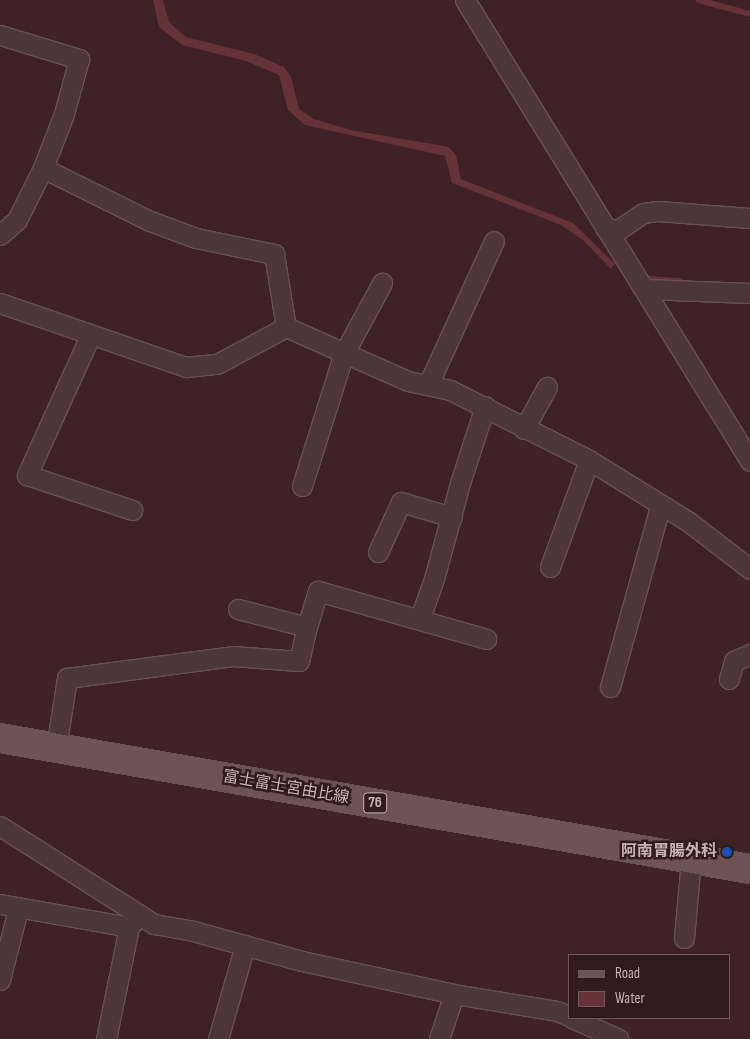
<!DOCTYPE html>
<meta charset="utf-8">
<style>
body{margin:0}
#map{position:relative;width:750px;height:1039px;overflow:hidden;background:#3e2225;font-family:"Sofia Sans Condensed","Noto Sans JP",sans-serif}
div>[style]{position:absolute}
.water>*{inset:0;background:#643237}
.stream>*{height:5.5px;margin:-2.75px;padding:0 2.75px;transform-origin:2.75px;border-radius:2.75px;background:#643237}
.roads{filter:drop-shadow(1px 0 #685153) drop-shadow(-1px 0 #685153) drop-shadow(0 1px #685153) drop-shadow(0 -1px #685153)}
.street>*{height:19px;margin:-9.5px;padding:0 9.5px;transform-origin:9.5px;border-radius:9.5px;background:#4d3638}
.primary>*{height:28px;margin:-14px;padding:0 14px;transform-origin:14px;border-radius:14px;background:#6e5356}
.dots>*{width:14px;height:14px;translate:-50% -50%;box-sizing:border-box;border:2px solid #321b1d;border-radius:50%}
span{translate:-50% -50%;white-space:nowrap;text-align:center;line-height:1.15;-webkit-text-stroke:5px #321b1d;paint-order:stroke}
.shield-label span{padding:1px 4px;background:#321b1d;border:1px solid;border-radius:4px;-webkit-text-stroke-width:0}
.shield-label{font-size:15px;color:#c9b1b3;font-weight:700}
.street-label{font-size:16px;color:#c9b1b3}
.poi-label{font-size:16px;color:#c9b1b3;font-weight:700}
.right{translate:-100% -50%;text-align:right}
.legend{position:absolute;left:568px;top:954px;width:162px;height:65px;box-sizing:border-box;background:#321b1d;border:1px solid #6e5759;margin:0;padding:6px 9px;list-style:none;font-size:15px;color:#c9b1b3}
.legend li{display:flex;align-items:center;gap:10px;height:25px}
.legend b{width:25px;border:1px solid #6e5759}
</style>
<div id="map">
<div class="water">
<div style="clip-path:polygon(153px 0,163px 0,169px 22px,186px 37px,254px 54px,284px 67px,291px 77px,299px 109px,314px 119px,351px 130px,449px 147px,456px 155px,461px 179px,573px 223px,615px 264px,611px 269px,584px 241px,561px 225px,452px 183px,445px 156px,305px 125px,288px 110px,279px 75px,246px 61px,182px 45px,159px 27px)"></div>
</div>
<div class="stream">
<div style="left:699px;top:0;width:53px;rotate:15.4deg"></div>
<div style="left:651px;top:279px;width:29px;rotate:4deg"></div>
</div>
<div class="roads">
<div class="street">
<div style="left:465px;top:0;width:542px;rotate:58.27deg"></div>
<div style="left:0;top:35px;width:83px;rotate:16.9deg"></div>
<div style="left:79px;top:59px;width:57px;rotate:105.3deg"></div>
<div style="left:64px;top:114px;width:58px;rotate:111.3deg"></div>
<div style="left:43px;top:168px;width:58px;rotate:116.6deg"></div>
<div style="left:17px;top:220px;width:23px;rotate:139deg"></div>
<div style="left:43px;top:168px;width:119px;rotate:26.4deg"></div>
<div style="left:150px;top:221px;width:49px;rotate:20.3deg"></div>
<div style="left:196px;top:238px;width:80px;rotate:11.6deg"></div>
<div style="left:274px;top:254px;width:74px;rotate:80.7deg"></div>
<div style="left:605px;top:228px;width:13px;rotate:9deg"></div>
<div style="left:618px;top:230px;width:30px;rotate:-34deg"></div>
<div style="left:643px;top:213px;width:15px;rotate:-8deg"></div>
<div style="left:658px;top:211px;width:92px;rotate:4.4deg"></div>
<div style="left:645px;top:289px;width:105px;rotate:2.2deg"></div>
<div style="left:0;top:303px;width:197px;rotate:19deg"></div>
<div style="left:186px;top:367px;width:31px;rotate:-6deg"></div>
<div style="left:217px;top:364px;width:78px;rotate:-28.2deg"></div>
<div style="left:286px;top:327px;width:133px;rotate:23.9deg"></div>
<div style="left:408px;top:381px;width:43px;rotate:12.1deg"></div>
<div style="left:450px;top:390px;width:156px;rotate:26.7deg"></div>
<div style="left:589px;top:460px;width:118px;rotate:31.8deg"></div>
<div style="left:689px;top:522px;width:77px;rotate:37.6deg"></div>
<div style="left:90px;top:336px;width:153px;rotate:114.4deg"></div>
<div style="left:27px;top:475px;width:111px;rotate:18.4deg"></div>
<div style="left:428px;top:385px;width:158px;rotate:-65.4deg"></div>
<div style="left:524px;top:429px;width:48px;rotate:-61.3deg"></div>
<div style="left:302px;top:486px;width:139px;rotate:-72.5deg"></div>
<div style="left:344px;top:353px;width:80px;rotate:-61.5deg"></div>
<div style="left:378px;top:552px;width:55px;rotate:-65.3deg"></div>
<div style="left:401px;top:502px;width:53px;rotate:16.4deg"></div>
<div style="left:550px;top:567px;width:114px;rotate:-70deg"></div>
<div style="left:238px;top:609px;width:71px;rotate:14.6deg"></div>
<div style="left:307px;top:627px;width:38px;rotate:-73deg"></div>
<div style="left:318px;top:591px;width:175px;rotate:15.9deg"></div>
<div style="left:420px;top:618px;width:41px;rotate:-70.3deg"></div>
<div style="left:434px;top:579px;width:99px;rotate:-74.8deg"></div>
<div style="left:460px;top:483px;width:81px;rotate:-72deg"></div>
<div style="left:729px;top:679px;width:19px;rotate:-74deg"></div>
<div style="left:734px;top:661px;width:17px;rotate:-24deg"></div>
<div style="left:610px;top:687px;width:187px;rotate:-74.5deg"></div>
<div style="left:56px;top:748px;width:71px;rotate:-81.1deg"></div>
<div style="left:67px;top:678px;width:167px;rotate:-7.5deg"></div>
<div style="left:233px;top:656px;width:66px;rotate:4.3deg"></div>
<div style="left:299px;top:661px;width:35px;rotate:-77deg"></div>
<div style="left:0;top:826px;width:183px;rotate:32.5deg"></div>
<div style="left:154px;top:924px;width:40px;rotate:10deg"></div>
<div style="left:193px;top:931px;width:113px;rotate:15.4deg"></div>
<div style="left:302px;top:961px;width:156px;rotate:12.2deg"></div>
<div style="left:454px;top:994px;width:104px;rotate:9.4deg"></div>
<div style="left:557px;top:1011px;width:13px;rotate:23deg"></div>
<div style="left:0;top:904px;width:131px;rotate:10.1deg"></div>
<div style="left:684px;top:938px;width:79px;rotate:-84.9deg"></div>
<div style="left:0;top:980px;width:73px;rotate:-75.8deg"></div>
<div style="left:572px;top:1018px;width:51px;rotate:24.1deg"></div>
<div style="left:106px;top:1039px;width:114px;rotate:-78.4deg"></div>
<div style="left:129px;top:927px;width:12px;rotate:-48deg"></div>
<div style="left:218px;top:1039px;width:98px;rotate:-74deg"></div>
<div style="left:439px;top:1039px;width:47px;rotate:-71.6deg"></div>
</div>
<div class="primary">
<div style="left:0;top:738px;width:761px;rotate:9.91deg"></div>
</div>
</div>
<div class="dots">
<div style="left:727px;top:852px;background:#1a4fb4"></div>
</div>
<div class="shield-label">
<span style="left:375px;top:803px">76</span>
</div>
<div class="street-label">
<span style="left:286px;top:788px;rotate:10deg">富士富士宮由比線</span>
</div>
<div class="poi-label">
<span class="right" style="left:717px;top:852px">阿南胃腸外科</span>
</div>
<ul class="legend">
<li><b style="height:6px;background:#6e5356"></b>Road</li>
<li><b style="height:14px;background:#643237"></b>Water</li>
</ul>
</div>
